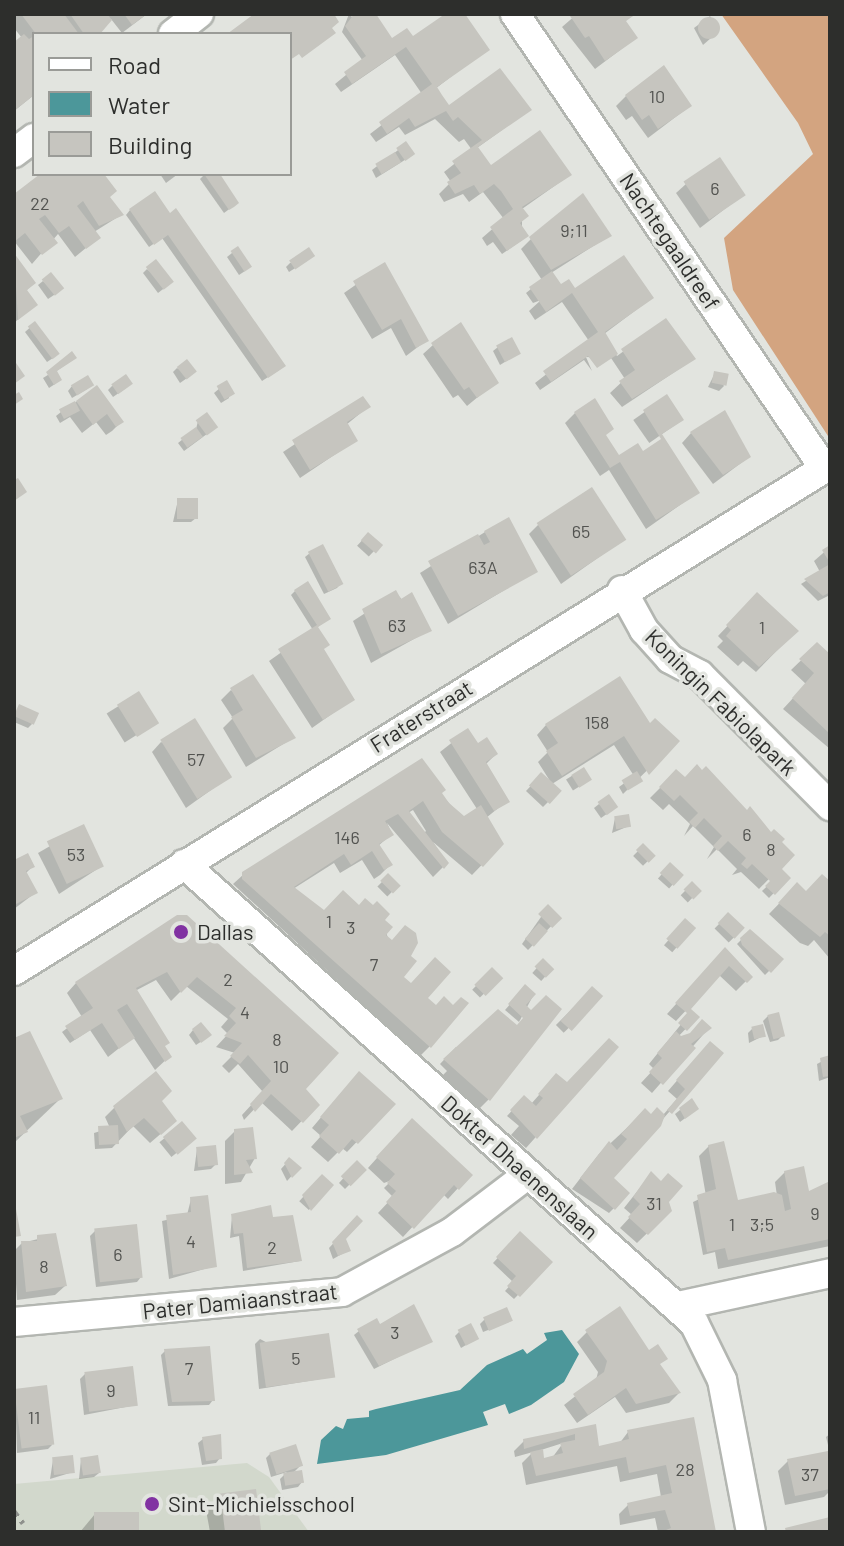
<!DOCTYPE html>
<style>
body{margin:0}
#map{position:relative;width:844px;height:1546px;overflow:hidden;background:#e2e4df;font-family:Barlow,sans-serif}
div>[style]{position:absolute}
.built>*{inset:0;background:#d2d8cc}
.forest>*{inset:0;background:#d3a480}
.water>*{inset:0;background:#4c979a}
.shadow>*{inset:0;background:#0003;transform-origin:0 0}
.building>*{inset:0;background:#c6c5bf;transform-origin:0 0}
.round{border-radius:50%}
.path>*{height:5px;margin-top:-2.5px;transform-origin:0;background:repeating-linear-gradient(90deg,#8e908c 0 6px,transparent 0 12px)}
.roads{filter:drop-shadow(2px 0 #b3b6b1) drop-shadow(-2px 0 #b3b6b1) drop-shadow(0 2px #b3b6b1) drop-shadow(0 -2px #b3b6b1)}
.minor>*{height:28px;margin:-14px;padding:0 14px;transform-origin:14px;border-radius:14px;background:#fff}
.dots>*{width:22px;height:22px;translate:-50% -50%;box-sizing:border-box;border:4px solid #e2e4df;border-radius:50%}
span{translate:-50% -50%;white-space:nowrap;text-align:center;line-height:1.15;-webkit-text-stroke:7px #e2e4df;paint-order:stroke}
.number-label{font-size:18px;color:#535451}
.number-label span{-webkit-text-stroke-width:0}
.street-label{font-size:22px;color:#2d2e2c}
.poi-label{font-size:22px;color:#2d2e2c}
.left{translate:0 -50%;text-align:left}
.frame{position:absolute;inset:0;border:16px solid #2d2e2c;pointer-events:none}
.legend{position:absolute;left:32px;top:32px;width:260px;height:144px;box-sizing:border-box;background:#e2e4df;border:2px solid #9a9b97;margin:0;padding:10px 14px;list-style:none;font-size:24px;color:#2d2e2c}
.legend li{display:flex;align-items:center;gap:16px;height:40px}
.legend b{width:40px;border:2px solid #9a9b97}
</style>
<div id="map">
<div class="built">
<div style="clip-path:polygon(247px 1463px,269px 1477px,309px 1532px,14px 1532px,14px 1484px)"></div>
</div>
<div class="forest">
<div style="clip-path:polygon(721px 14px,830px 14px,828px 436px,733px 290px,724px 238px,813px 154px,798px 123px)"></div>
</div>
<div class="water">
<div style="clip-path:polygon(562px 1330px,579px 1354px,564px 1382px,531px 1405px,509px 1414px,505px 1404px,483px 1412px,488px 1425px,386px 1455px,317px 1464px,321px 1440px,336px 1426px,343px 1429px,347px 1419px,369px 1417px,369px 1411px,376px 1409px,460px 1390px,487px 1365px,523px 1349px,527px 1354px,547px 1340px,544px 1333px)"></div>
</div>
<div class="shadow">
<div style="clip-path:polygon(14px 14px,147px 14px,122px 33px,111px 19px,95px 34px,34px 34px,34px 95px,14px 111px,14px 45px,22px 38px,14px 28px)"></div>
<div style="clip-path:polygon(349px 14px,356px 21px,356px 14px,373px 14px,391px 41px,412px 39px,448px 14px,462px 14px,487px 49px,435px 89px,448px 107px,530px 110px,477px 148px,491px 168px,570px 175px,522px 209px,522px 240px,502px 254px,493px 242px,487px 246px,482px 238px,504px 219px,483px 192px,469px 202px,463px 194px,444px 202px,439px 194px,451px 182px,444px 172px,472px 150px,464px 139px,459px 142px,435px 119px,405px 135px,399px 127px,376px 142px,370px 134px,422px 94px,395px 55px,341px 92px,335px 84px,363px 61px,342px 32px)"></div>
<div style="clip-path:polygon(577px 14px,631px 14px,625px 22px,636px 38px,595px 69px,562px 27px)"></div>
<div style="clip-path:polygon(710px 16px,719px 31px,703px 45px,694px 28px)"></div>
<div style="clip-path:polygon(626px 96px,690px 106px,648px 138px,632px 116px,626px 120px,616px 106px)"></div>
<div style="clip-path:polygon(406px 144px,408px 158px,376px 178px,372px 170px)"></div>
<div style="clip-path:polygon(42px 174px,102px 174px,108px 197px,121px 215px,94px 232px,98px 238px,75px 257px,58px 234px,32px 264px,14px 241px,14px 195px)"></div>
<div style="clip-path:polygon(160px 174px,178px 174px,166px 183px)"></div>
<div style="clip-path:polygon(205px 174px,217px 174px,232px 207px,224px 213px,200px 179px)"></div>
<div style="clip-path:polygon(686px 184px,743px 195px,700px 228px,676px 193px)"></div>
<div style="clip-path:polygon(130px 210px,169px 215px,279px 370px,262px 381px,162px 238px,149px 247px,126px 215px)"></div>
<div style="clip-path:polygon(609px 236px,551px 273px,561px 287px,575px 291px,652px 298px,604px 334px,617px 356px,665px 321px,694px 359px,622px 407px,610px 393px,625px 379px,611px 358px,586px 357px,592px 371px,584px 360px,540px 390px,535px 383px,589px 341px,562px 302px,535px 320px,529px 311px,541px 300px,533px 303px,526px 293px,542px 280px,521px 249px,531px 239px)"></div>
<div style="clip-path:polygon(237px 249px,245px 271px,239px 275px,227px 257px)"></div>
<div style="clip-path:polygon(14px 257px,33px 283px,26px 291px,35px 305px,14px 323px)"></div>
<div style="clip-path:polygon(308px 260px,289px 272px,286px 267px,290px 263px)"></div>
<div style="clip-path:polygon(384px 265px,427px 340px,406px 356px,391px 328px,372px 339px,344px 293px)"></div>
<div style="clip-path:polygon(147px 269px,167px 286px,158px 293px,143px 273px)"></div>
<div style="clip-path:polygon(43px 281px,57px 293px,48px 299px,38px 285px)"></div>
<div style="clip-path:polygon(34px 324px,53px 358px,47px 362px,25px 332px)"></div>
<div style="clip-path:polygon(433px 345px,496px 382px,467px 406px,458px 395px,453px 398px,423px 354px)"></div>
<div style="clip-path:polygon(498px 347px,519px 353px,500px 365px,493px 351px)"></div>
<div style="clip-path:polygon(75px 358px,55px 372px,55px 384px,49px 388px,43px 378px)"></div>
<div style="clip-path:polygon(177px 368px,190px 376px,180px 383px,173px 372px)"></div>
<div style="clip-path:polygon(715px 373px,724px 386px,719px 391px,708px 387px)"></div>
<div style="clip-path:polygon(226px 383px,229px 398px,221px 403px,214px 393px)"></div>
<div style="clip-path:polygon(72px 386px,87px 389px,72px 398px,68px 391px)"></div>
<div style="clip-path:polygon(112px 386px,126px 388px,113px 397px,108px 390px)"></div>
<div style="clip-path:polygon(97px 388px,122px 421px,112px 431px,106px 435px,96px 422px,82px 433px,70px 417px,60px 423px,56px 416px,61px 412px)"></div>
<div style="left:666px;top:397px;width:28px;height:40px;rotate:55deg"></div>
<div style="clip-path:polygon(363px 399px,368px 407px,346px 425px,355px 441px,300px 478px,283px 452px)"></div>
<div style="clip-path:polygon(575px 413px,604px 437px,618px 458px,643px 453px,697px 493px,646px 529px,609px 470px,600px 476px,565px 423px)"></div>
<div style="clip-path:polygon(198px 421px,211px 431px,184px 451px,178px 443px,196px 429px)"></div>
<div style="clip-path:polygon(691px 433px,749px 457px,713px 484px,682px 443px)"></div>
<div style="clip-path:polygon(178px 500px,196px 518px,191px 522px,173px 522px)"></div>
<div style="clip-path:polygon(538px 525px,623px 540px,561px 584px,529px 534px)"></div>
<div style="clip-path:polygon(485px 532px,536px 571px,448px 624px,420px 573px)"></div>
<div style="left:368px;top:534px;width:16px;height:16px;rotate:43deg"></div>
<div style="clip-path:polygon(830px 547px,830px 595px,818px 601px,801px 584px,820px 572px,814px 561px)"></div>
<div style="clip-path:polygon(310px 553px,341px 583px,337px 588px,324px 594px,305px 557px)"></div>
<div style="clip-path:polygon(295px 591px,329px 619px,316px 628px,322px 650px,353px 699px,312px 728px,269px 661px,313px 630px,291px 595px)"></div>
<div style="clip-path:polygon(396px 593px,430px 630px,371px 663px,353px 621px)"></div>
<div style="clip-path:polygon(757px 595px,796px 631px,756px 672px,743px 661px,738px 666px,717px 647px,723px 641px,718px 636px)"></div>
<div style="clip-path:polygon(817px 645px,830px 657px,830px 749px,783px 709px,806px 684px,791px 670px)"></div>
<div style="clip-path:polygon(231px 690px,293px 738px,246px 767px,223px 728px,233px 718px,221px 700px)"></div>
<div style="left:138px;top:694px;width:34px;height:37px;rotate:58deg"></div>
<div style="clip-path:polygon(19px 707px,32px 724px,28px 728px,14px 722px)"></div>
<div style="clip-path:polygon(546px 725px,649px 726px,677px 741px,623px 794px,619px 787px,634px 776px,614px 745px,552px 784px,559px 791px,543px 807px,526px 791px,541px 775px,550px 781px,538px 762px,548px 752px,537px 735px)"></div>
<div style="clip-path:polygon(evenodd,468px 730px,478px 745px,496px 754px,485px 765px,507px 801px,486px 818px,502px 844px,472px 875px,433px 842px,447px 863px,433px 877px,387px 823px,392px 834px,378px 846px,390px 865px,380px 875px,374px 879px,362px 860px,340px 873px,334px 863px,293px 889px,324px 913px,358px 907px,382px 920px,401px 977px,425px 998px,430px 1046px,420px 1056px,233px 884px,244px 874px,440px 793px,463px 819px,477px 809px,440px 752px,468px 730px,413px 810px,426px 831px,424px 833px,408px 813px,413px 810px)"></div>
<div style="clip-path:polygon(161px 742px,229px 777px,186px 808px,152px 752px)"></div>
<div style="left:583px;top:769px;width:13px;height:20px;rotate:58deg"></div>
<div style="clip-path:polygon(676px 772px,792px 855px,759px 889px,741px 872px,732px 875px,737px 869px,717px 849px,707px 859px,714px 847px,693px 826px,684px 836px,690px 824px,669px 804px,663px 810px,650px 798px)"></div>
<div style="clip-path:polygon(599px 804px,611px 811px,601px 818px,594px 808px)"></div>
<div style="clip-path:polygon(615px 818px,629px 826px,612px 833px)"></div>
<div style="clip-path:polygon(83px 827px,102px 866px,59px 894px,38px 853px)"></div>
<div style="left:643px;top:846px;width:14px;height:14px;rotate:45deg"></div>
<div style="clip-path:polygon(14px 862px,32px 867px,25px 874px,35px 893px,14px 909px)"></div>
<div style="left:670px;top:865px;width:15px;height:18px;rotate:42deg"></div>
<div style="clip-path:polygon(782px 872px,788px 878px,769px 898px,762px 891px)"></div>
<div style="left:388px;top:876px;width:14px;height:15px;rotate:45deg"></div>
<div style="left:692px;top:884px;width:10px;height:16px;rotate:45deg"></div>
<div style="clip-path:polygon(797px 885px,806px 893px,830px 885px,830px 959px,814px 940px,808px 946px,800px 943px,769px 914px)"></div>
<div style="clip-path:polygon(548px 907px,559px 918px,528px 950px,522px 944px)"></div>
<div style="left:728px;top:915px;width:20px;height:19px;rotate:45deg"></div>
<div style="clip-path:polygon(178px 917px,317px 1105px,292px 1131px,261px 1102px,244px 1120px,242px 1115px,263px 1092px,238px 1064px,229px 1073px,222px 1066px,235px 1053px,216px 1047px,228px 1034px,221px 1027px,228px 1019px,186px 986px,171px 1001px,156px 980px,135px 991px,169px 1057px,155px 1070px,133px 1037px,108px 1057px,90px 1030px,70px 1043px,62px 1032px,82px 1017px,67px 993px,76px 983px)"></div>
<div style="left:685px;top:921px;width:11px;height:32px;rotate:41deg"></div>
<div style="clip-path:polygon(750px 931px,781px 959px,765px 975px,737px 944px)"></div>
<div style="clip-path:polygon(725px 950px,750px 977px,736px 991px,719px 975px,676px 1021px,667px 1014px)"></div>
<div style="left:543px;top:961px;width:12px;height:16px;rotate:42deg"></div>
<div style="left:492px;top:970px;width:11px;height:28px;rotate:45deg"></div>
<div style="clip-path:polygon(525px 987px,534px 994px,519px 1022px,505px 1010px)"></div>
<div style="left:592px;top:989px;width:11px;height:51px;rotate:45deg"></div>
<div style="clip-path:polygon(691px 1012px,697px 1017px,674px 1041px,709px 1028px,652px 1093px,641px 1083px,654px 1069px,649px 1064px)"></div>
<div style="clip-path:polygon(768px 1016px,783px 1035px,778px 1040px,770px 1042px,763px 1021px)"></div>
<div style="clip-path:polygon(517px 1027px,489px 1099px,479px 1109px,442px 1076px,447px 1071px,440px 1064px,456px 1047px,461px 1054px)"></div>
<div style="clip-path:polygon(752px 1029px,763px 1036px,749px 1043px,748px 1033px)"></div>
<div style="clip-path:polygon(193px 1030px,205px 1039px,196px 1045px,189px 1035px)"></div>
<div style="clip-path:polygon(14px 1041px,60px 1099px,14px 1143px)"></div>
<div style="clip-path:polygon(616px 1047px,526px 1148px,511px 1135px,519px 1126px,507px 1116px,524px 1097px,531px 1104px,547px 1086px,567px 1085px)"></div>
<div style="clip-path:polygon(721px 1053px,604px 1186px,628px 1194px,609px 1213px,572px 1189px,599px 1154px,645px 1111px,651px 1117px,663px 1115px,677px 1099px,668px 1091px,700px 1054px)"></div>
<div style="clip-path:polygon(830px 1057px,830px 1077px,819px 1081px,817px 1064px)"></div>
<div style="clip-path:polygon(350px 1083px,393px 1104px,347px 1152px,342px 1148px,328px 1162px,311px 1147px,321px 1136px,312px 1128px)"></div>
<div style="clip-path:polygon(159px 1101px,164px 1131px,150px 1143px,133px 1126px,112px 1148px,95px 1149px,94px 1133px,110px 1128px,105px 1117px,115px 1107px)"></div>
<div style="clip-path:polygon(680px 1110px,692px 1113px,680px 1122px,675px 1114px)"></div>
<div style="left:182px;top:1124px;width:19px;height:29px;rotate:51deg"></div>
<div style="clip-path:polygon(402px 1130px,470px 1175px,448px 1199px,443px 1194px,403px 1237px,378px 1213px,393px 1197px,384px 1188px,392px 1180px,384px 1183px,368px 1168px)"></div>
<div style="clip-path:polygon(235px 1131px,255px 1158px,241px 1182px,225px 1184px,225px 1141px)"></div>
<div style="clip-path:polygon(709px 1146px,736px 1202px,777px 1196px,775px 1182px,785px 1172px,808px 1194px,830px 1185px,830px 1246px,718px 1269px,715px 1252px,703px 1255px,693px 1202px,706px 1196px,699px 1156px)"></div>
<div style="clip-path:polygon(197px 1149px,216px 1164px,211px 1169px,194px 1171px)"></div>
<div style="clip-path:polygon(289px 1160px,299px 1168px,287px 1181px,281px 1169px)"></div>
<div style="clip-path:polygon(357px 1163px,364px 1170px,345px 1189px,339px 1183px)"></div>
<div style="clip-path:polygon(651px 1174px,670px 1211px,637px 1243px,620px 1228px,632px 1215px,624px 1208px)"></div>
<div style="left:322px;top:1176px;width:13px;height:34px;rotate:42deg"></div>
<div style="clip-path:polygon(191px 1199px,215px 1266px,169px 1279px,162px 1221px,187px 1215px)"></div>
<div style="clip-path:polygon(232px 1216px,271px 1219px,300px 1261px,243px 1271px,239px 1236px,230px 1238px)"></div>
<div style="clip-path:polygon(357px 1218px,344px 1239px,349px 1250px,333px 1259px,329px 1248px)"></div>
<div style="clip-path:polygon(95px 1231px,141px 1277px,137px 1282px,96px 1287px,90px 1236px)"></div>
<div style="clip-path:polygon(520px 1234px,550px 1262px,514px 1299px,505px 1291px,513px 1282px,493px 1263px)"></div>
<div style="clip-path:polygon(54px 1235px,65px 1286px,55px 1295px,17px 1300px,14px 1251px,22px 1243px)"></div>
<div style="clip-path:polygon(484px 1320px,511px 1321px,483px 1332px,480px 1324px)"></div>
<div style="clip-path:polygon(359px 1331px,430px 1341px,374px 1369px,354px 1335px)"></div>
<div style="clip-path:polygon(459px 1332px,476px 1339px,461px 1348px,455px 1336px)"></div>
<div style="clip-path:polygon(587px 1332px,659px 1365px,679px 1393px,669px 1403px,626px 1413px,615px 1397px,577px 1423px,564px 1405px,596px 1380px,598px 1372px,577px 1342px)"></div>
<div style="clip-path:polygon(260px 1339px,333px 1377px,259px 1389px,255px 1344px)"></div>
<div style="clip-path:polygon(165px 1351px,213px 1400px,209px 1405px,168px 1406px,161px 1355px)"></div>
<div style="clip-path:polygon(85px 1374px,136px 1405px,84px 1415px,80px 1379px)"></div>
<div style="clip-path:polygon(15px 1390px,52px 1445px,48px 1449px,17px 1453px)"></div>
<div style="clip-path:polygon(evenodd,693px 1420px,714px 1532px,658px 1532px,655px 1518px,620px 1525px,619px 1514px,628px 1505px,661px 1497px,657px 1474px,620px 1482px,617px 1466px,526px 1485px,522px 1463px,533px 1452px,515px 1457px,514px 1451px,524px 1441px,594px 1427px,597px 1449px,619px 1444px,628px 1432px,693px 1420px,563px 1443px,552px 1458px,543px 1460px,541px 1450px,563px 1443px)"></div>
<div style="clip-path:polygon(830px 1434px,830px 1453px,826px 1437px)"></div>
<div style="clip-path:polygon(203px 1439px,220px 1458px,216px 1463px,202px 1465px,198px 1443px)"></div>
<div style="clip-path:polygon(270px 1454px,301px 1465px,292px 1474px,302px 1482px,298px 1487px,282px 1490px,280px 1479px,287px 1472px,271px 1477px,266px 1458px)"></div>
<div style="clip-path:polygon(830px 1456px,830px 1491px,824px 1497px,785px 1505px,778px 1471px,788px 1461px)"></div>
<div style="clip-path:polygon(81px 1459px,99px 1473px,94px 1477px,79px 1479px)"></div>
<div style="clip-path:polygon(53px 1460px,73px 1472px,50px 1479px)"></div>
<div style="clip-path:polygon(221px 1495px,259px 1532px,210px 1532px,206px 1510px)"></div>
<div style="clip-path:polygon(95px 1514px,137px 1532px,80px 1532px)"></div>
</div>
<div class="building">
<div style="clip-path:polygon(21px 14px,64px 14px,79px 34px,36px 34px)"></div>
<div style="clip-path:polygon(70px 14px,107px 14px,112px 20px,100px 34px,84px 34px)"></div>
<div style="clip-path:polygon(124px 14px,147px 14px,132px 25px)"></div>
<div style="clip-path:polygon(254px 14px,334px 14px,339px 22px,332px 28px,336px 33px,302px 58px,299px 54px,290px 60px,290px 34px,227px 34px)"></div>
<div style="clip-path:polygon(354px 14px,376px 14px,392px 38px,407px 28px,413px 36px,445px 14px,465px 14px,490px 50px,437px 87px,442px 95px,449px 105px,500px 68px,532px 110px,478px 147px,491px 165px,540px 130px,572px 175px,522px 207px,529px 216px,520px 223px,529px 236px,507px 251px,490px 227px,513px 209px,501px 191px,494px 184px,480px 194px,474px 185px,455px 194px,447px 182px,461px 173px,452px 161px,482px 140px,458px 117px,453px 121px,446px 111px,415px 127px,409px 118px,387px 134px,379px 122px,432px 84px,406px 47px,352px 84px,344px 72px,366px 56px,345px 26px)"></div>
<div style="clip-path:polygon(574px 14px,636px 14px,626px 21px,638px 38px,605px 61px,589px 36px,585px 38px,570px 16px)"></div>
<div class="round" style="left:698px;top:17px;width:22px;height:22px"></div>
<div style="clip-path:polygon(24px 34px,29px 39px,34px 36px,34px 95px,14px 111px,14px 42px)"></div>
<div style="clip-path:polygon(664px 65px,692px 106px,658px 129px,649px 115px,642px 120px,625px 95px)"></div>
<div style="left:406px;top:141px;width:16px;height:12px;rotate:55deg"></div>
<div style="left:395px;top:152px;width:12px;height:23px;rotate:59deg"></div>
<div style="left:720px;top:157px;width:46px;height:44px;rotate:56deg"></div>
<div style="clip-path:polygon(40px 174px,104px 174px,117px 191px,110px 197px,124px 215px,99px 226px,83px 201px,77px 206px,101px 238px,86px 249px,69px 226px,59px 233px,45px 215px,39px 219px,58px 243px,42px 255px,25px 233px,14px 242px,14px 194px)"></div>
<div style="clip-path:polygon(204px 174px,220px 174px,239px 203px,234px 207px,229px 210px)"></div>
<div style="clip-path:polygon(155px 191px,170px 213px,176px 208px,286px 366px,268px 378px,168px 235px,154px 245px,129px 209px)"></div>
<div style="clip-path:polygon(583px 193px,612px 236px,551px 270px,529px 237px)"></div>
<div style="left:238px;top:246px;width:25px;height:9px;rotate:56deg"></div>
<div style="left:309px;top:247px;width:11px;height:24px;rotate:56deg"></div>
<div style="clip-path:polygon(14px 253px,36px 283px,27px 290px,38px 305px,18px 320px)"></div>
<div style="clip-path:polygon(624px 255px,654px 298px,605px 332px,618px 354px,597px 368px,588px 356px,551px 382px,543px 371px,598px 332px,572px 293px,546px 312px,529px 287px,552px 271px,561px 284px,569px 279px,575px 288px)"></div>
<div style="left:156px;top:259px;width:29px;height:13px;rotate:52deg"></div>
<div style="clip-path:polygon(385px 262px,429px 341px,416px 348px,401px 319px,382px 330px,353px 281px)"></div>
<div style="left:51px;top:272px;width:21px;height:12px;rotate:51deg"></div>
<div style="clip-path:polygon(666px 318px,696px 359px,632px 399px,619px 381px,635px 370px,621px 349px)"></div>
<div style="left:35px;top:321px;width:41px;height:9px;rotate:53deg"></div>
<div style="clip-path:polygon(461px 322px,499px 383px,477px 398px,469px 387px,464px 390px,431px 343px)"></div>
<div style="left:512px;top:337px;width:19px;height:18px;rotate:62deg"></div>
<div style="clip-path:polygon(72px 351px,77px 358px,57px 371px,62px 380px,54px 385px,46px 372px)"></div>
<div style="left:187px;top:359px;width:16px;height:13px;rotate:52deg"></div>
<div style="clip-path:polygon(14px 360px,25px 376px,14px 384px)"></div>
<div style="left:714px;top:371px;width:15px;height:12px;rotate:11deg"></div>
<div style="left:126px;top:374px;width:12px;height:18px;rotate:55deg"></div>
<div style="left:88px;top:375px;width:12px;height:20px;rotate:59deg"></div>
<div style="left:227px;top:380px;width:16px;height:12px;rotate:60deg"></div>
<div style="clip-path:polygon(97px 385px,124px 422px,116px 427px,107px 414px,93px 425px,76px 401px)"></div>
<div style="clip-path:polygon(19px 392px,23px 399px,14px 405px,14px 395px)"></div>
<div style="clip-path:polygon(667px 394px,684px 420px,662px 434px,700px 493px,656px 520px,620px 462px,610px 468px,574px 412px,595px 398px,614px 429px,606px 435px,619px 455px,638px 443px,643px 451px,661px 439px,643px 410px)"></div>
<div style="clip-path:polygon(363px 396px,371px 407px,347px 422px,358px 441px,310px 470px,292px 440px)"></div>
<div style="left:75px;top:401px;width:11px;height:18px;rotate:63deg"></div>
<div style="clip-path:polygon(725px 410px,751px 457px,723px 475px,690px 432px)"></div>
<div style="left:207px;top:412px;width:19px;height:14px;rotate:54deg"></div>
<div style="left:196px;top:427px;width:12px;height:19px;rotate:55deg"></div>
<div style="clip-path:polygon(18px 478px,27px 492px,14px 501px,14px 480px)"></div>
<div style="left:592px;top:487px;width:63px;height:66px;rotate:57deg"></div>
<div style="left:177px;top:498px;width:21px;height:21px"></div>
<div style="clip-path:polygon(509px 517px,538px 572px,458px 616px,428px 561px,478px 534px,484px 545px,490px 542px,484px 531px)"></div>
<div style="left:368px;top:532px;width:20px;height:11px;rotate:41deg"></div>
<div style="left:323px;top:544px;width:45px;height:17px;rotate:63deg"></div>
<div style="clip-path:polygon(830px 545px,830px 563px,822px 550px)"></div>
<div style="clip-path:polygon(830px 564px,830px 592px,823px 596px,804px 579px)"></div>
<div style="clip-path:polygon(308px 581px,331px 619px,318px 627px,330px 645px,324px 649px,355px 700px,323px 720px,278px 649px,317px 625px,294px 590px)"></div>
<div style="clip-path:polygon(396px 590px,401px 599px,412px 592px,432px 631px,381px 654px,362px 609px)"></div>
<div style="clip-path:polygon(757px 592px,799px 631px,759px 667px,726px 636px,731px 630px,726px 625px)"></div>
<div style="clip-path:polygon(817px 642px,830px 654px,830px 734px,792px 698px,814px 673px,799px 659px)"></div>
<div style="clip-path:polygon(253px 674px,296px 738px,256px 758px,231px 717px,243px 710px,230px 688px)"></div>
<div style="clip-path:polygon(620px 676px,650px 723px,655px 718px,680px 741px,649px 775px,624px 736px,562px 776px,546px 751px,558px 743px,545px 724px)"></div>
<div style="left:139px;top:691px;width:38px;height:26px;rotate:58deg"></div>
<div style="left:19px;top:704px;width:22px;height:13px;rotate:24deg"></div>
<div style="left:195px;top:718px;width:70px;height:41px;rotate:58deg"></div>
<div style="clip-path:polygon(468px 728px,478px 743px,487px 737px,498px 754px,486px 762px,510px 802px,494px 811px,449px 740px)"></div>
<div style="clip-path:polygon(422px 758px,446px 790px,442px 793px,449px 803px,464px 816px,481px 805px,504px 844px,483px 867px,442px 832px,423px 801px,409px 811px,449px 863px,444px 869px,398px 814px,385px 821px,394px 835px,379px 844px,393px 865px,384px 870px,372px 851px,351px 865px,344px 854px,294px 887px,324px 910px,343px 890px,359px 905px,365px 898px,373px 905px,377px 901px,390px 914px,385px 920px,393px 927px,386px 935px,392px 940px,405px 925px,416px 933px,418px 943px,411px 956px,417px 961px,404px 977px,411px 983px,435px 957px,451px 972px,428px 998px,436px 1005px,444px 996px,453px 1005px,461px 997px,469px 1003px,431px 1048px,242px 879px,242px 872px)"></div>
<div style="clip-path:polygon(697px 764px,702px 770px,706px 766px,747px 810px,750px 806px,771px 832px,774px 829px,785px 839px,782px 842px,795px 855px,782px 869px,791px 878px,775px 895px,765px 886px,770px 881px,752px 864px,747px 869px,741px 864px,746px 858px,728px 841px,718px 851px,713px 846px,722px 836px,704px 818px,695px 828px,689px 822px,698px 813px,680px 795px,674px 801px,659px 787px,676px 769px,685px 777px)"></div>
<div style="left:584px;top:767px;width:15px;height:15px;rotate:58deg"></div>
<div style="left:637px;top:771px;width:12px;height:18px;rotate:59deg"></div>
<div style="left:541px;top:772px;width:28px;height:18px;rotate:42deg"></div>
<div style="left:609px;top:794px;width:16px;height:14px;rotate:55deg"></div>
<div style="left:629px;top:814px;width:13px;height:15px;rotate:81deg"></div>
<div style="left:84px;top:824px;width:47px;height:41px;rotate:65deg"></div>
<div style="left:643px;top:843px;width:18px;height:10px;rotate:45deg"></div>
<div style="clip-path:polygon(28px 853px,35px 867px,26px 871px,38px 893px,14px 905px,14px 860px)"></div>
<div style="left:670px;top:862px;width:19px;height:15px;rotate:43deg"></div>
<div style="left:388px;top:873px;width:18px;height:11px;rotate:45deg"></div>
<div style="clip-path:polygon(822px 874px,830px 881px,830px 936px,825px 932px,820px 937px,778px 903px,797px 882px,806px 891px)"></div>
<div style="left:692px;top:881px;width:14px;height:12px;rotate:45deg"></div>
<div style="left:548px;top:904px;width:20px;height:14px;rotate:45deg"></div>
<div style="left:728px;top:912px;width:23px;height:15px;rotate:43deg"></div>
<div style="clip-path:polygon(177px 915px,187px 915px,339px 1053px,306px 1089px,320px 1105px,303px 1123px,271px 1094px,255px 1112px,250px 1104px,271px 1081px,248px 1055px,240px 1064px,230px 1056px,242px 1043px,224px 1036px,236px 1023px,229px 1016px,236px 1008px,197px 977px,181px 993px,167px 972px,136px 988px,170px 1043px,165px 1046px,172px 1057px,165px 1062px,127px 1004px,117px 1010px,135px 1038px,119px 1049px,102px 1023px,75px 1040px,65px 1026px,93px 1008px,75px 982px)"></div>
<div style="left:685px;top:918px;width:15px;height:28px;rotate:42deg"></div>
<div style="left:539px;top:923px;width:12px;height:21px;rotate:42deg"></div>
<div style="clip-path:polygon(750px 929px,784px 959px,771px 973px,742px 945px,740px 938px)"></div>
<div style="clip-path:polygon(725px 947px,753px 977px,747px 983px,729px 966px,691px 1009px,700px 1017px,687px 1031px,678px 1023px,687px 1013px,675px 1003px)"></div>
<div style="left:543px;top:958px;width:16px;height:12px;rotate:45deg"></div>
<div style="left:492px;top:967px;width:16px;height:25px;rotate:45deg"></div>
<div style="clip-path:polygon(525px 984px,536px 994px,526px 1005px,531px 1010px,546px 995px,562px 1009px,490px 1101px,443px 1059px,498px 1009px,517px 1025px,523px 1018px,508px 1004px)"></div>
<div style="left:592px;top:986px;width:15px;height:47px;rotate:42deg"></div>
<div style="left:779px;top:1012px;width:25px;height:12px;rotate:76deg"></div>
<div style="clip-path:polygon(702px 1019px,712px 1028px,691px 1044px,696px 1048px,663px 1085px,649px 1072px,662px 1058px,657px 1053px,676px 1031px,681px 1036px,690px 1033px)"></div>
<div style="clip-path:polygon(201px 1022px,212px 1035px,201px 1043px,192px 1029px)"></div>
<div style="left:763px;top:1024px;width:13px;height:12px;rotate:77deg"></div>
<div style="clip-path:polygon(30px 1031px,63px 1099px,20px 1116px,28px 1132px,14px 1138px,14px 1038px)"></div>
<div style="clip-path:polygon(609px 1038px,619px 1047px,537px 1139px,510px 1110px,524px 1095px,536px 1106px,543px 1098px,538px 1094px,556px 1073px,567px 1082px)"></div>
<div style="clip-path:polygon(710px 1041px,724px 1053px,672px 1114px,667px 1110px,685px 1089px,676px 1080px)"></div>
<div style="clip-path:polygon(830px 1055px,830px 1076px,823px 1077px,820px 1058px)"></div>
<div style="clip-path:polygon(156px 1071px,172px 1091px,162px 1101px,177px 1121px,161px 1135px,144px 1118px,127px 1132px,113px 1106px)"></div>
<div style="clip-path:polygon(359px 1071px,396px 1104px,358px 1144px,352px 1139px,339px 1154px,319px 1136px,329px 1125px,320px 1117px)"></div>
<div style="clip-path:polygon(692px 1098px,699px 1109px,685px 1119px,679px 1108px)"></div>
<div style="clip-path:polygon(657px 1107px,665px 1115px,661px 1126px,614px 1178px,630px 1193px,615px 1210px,580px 1178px,609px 1141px,617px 1150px,627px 1139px,621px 1134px,645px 1108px,651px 1114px)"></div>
<div style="clip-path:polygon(412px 1118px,473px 1175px,459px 1190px,454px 1185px,414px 1229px,386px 1202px,396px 1191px,387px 1183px,395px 1174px,376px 1157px)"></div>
<div style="left:182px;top:1121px;width:23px;height:25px;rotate:50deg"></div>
<div style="left:118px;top:1125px;width:19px;height:20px;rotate:87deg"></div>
<div style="clip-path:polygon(253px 1127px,257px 1159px,246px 1160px,253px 1173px,234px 1175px,234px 1129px)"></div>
<div style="clip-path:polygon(724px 1141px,738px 1200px,774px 1192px,782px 1195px,785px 1211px,791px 1209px,784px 1171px,804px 1166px,809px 1191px,830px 1181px,830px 1239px,728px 1260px,725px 1248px,707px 1252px,697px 1195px,716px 1189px,708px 1145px)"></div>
<div style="left:216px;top:1145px;width:20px;height:20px;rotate:84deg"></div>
<div style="clip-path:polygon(289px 1157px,302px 1168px,292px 1178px,284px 1163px)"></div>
<div style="left:357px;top:1160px;width:14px;height:23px;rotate:45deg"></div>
<div style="clip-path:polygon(651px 1171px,661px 1181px,668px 1173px,683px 1186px,669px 1202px,672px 1211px,648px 1235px,628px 1217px,640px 1204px,633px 1197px)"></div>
<div style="clip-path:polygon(322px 1174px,334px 1185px,311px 1211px,302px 1195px)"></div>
<div style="clip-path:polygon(208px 1195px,217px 1267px,173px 1275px,166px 1215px,191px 1212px,190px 1197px)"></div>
<div style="clip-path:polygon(14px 1198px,21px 1236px,14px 1237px)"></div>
<div style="clip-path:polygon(271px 1205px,273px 1217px,293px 1215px,302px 1261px,247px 1268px,243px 1233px,234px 1234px,231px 1214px)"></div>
<div style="clip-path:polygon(357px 1215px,363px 1221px,346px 1239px,351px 1251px,338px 1256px,332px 1242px)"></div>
<div style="left:137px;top:1224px;width:54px;height:43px;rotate:84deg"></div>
<div style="clip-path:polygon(520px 1231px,553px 1262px,520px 1297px,507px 1286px,516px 1276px,496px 1257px)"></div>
<div style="clip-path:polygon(56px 1233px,67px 1286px,26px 1292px,21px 1241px,37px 1241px,37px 1235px)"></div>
<div style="clip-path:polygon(414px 1304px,433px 1342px,379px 1366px,357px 1329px,377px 1318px,380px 1324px)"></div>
<div style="clip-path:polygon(620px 1306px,649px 1350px,658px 1344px,668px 1359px,660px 1364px,681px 1393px,636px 1404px,626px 1388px,588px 1415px,573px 1394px,604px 1372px,607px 1361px,585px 1330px)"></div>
<div style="left:507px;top:1307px;width:15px;height:26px;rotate:67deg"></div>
<div style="left:471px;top:1323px;width:18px;height:15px;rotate:63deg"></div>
<div style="left:329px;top:1333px;width:45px;height:70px;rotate:82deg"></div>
<div style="clip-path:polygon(210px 1346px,215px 1401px,172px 1402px,164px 1349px)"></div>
<div style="left:133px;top:1366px;width:40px;height:49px;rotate:83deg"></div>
<div style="left:47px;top:1385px;width:60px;height:33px;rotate:83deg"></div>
<div style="clip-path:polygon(694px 1417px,716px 1532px,661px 1532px,671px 1528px,665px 1510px,630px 1516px,627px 1503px,672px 1493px,666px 1465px,629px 1473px,626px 1457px,536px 1476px,530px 1452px,543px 1449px,544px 1458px,563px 1453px,560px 1443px,575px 1440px,575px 1434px,524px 1449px,523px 1439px,596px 1424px,599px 1446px,629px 1439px,627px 1430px)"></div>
<div style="clip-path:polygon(221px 1434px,222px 1459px,206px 1461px,202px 1437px)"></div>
<div style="left:296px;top:1444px;width:23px;height:28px;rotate:72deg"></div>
<div style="clip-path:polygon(828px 1451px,830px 1489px,795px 1496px,787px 1459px)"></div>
<div style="left:73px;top:1455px;width:18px;height:21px;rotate:84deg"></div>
<div style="left:98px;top:1455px;width:18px;height:18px;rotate:81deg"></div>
<div style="left:302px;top:1470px;width:13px;height:19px;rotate:81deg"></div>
<div style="left:256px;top:1489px;width:43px;height:36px;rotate:83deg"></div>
<div style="left:94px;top:1512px;width:45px;height:20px"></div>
<div style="clip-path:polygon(830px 1517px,830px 1532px,786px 1532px,785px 1528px)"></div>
</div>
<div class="path">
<div style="left:14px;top:1511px;width:15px;rotate:53deg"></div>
</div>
<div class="roads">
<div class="minor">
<div style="left:515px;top:14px;width:549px;rotate:55.76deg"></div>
<div style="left:173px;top:34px;width:33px;rotate:-38deg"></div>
<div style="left:14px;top:153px;width:25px;rotate:-37deg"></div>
<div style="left:622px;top:590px;width:46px;rotate:61.2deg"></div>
<div style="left:644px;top:630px;width:39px;rotate:48deg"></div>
<div style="left:670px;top:659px;width:34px;rotate:28deg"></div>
<div style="left:700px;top:675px;width:185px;rotate:45.2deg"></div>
<div style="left:184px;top:864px;width:686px;rotate:41.99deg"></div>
<div style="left:694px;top:1323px;width:64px;rotate:63.8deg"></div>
<div style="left:722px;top:1380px;width:155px;rotate:79.2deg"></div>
<div style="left:14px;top:971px;width:960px;rotate:-31.8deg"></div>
<div style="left:678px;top:1306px;width:156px;rotate:-12.2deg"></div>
<div style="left:14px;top:1322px;width:329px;rotate:-5.2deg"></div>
<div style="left:342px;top:1292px;width:125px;rotate:-28.6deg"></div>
<div style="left:452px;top:1232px;width:94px;rotate:-37.2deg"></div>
</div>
</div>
<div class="dots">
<div style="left:181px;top:932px;background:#8132a2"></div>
<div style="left:152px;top:1504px;background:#8132a2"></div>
</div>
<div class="number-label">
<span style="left:657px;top:96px">10</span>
<span style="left:715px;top:188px">6</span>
<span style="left:40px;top:203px">22</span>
<span style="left:574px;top:230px">9;11</span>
<span style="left:581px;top:531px">65</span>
<span style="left:483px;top:567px">63A</span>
<span style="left:397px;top:625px">63</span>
<span style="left:762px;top:627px">1</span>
<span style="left:597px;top:722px">158</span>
<span style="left:196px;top:759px">57</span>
<span style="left:747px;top:834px">6</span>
<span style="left:347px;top:837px">146</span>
<span style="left:771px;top:849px">8</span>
<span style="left:76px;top:854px">53</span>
<span style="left:329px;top:921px">1</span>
<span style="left:351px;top:927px">3</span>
<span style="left:374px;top:964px">7</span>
<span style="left:228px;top:979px">2</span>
<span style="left:245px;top:1012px">4</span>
<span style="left:277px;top:1039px">8</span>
<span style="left:281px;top:1066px">10</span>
<span style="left:654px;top:1203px">31</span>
<span style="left:815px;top:1213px">9</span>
<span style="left:732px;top:1224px">1</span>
<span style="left:762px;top:1224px">3;5</span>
<span style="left:191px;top:1241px">4</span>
<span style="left:272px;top:1247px">2</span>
<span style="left:118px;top:1254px">6</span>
<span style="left:44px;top:1266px">8</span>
<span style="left:395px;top:1332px">3</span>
<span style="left:296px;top:1358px">5</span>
<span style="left:189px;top:1368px">7</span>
<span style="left:111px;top:1390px">9</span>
<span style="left:34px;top:1417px">11</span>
<span style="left:685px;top:1469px">28</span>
<span style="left:810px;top:1474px">37</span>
</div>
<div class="street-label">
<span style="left:670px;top:241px;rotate:56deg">Nachtegaaldreef</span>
<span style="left:721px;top:702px;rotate:44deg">Koningin Fabiolapark</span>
<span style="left:421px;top:716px;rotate:-32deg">Fraterstraat</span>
<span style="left:520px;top:1167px;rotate:42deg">Dokter Dhaenenslaan</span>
<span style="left:240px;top:1301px;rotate:-6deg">Pater Damiaanstraat</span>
</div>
<div class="poi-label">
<span class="left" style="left:197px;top:932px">Dallas</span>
<span class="left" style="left:168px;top:1504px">Sint-Michielsschool</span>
</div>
<div class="frame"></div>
<ul class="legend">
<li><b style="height:10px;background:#fff"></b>Road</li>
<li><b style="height:22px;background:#4c979a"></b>Water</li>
<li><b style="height:22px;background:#c6c5bf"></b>Building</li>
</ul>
</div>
